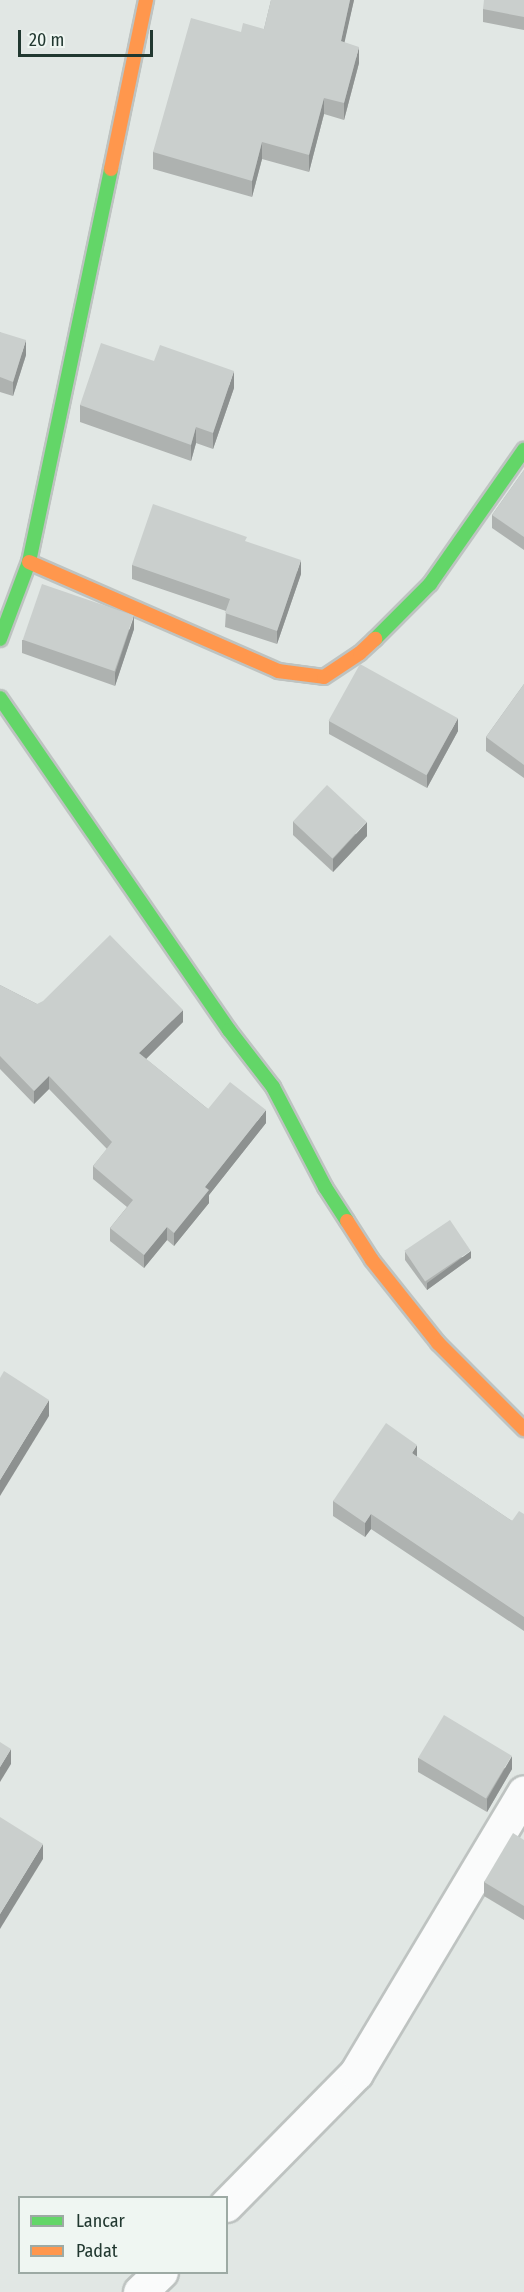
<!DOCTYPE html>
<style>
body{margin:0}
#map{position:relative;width:524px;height:2292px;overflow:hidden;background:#e1e7e4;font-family:"Fira Sans Condensed",sans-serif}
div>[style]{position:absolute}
.roads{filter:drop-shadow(2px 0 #bec3c1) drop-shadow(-2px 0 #bec3c1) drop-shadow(0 2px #bec3c1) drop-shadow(0 -2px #bec3c1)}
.street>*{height:33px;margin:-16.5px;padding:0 16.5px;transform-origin:16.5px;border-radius:16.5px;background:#fafbfb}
.fast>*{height:14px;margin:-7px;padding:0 7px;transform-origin:7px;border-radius:7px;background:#63d668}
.slow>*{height:14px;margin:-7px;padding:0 7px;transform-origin:7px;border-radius:7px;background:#ff974d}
.wall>*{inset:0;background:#aeb2b0}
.shaded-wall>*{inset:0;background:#8d9190}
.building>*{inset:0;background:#cacfcd;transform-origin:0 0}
span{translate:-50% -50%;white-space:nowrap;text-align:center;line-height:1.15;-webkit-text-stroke:4.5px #eff6f2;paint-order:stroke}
.legend{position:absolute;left:18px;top:2196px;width:210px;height:78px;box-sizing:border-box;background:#eff6f2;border:2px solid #9daaa4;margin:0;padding:8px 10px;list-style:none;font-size:18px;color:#213830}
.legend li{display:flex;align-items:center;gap:12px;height:30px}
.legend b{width:30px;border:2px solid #9daaa4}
.scale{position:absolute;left:18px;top:30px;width:135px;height:27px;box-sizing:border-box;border:3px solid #213830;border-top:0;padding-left:8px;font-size:18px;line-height:21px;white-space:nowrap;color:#213830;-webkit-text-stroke:4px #eff6f2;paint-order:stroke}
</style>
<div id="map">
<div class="roads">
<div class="street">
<div style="left:226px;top:2205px;width:185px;rotate:-45.4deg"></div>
<div style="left:356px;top:2073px;width:327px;rotate:-59.1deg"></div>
<div style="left:140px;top:2292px;width:29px;rotate:-44deg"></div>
</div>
<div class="fast">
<div style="left:0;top:639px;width:82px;rotate:-69.4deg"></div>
<div style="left:29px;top:562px;width:401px;rotate:-78.2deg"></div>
<div style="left:375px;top:639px;width:78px;rotate:-45deg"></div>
<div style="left:430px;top:584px;width:164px;rotate:-55deg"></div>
<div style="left:0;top:698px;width:403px;rotate:55.4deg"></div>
<div style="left:229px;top:1030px;width:72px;rotate:52.3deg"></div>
<div style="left:273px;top:1087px;width:113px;rotate:62.5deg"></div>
<div style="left:325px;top:1187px;width:40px;rotate:57.1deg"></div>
</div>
<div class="slow">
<div style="left:111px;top:169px;width:173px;rotate:-78.3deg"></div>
<div style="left:29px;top:562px;width:272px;rotate:23.6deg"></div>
<div style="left:278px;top:671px;width:46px;rotate:7.4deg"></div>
<div style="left:324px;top:677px;width:43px;rotate:-33.7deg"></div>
<div style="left:360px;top:653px;width:21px;rotate:-43deg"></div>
<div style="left:347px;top:1221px;width:46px;rotate:57.3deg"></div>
<div style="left:372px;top:1260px;width:106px;rotate:51.5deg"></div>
<div style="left:438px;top:1343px;width:122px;rotate:45deg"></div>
</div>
</div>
<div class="wall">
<div style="clip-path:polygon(271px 0,354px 0,344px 42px,359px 63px,344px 120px,324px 114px,309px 172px,262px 159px,252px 197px,153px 169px,153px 152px,241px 32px,264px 29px)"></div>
<div style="clip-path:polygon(524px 0,524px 30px,483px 22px,483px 9px)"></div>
<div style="clip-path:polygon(0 332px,26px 355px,13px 396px,0 392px)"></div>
<div style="clip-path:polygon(154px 361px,234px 388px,213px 449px,196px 443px,191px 461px,80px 422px,80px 405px)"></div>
<div style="clip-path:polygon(524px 470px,524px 550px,492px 528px,492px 515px)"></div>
<div style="clip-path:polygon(247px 542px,301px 574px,277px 644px,225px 627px,226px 611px,132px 579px,132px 565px)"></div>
<div style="clip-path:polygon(134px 629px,115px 686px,22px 653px,22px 640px)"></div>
<div style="clip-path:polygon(524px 684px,524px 778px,486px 751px,486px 737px)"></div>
<div style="clip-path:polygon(329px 721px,458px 731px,427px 788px,329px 734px)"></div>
<div style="clip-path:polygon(293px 821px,367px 836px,333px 872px,293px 835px)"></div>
<div style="clip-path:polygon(0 985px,37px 1004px,183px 1022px,146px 1059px,208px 1109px,266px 1123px,209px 1195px,209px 1203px,174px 1246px,167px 1240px,144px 1268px,110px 1241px,110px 1228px,127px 1207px,93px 1179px,93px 1166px,107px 1149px,49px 1089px,34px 1104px,0 1069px)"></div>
<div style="clip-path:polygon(405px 1252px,471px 1258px,427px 1290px,405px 1260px)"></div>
<div style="clip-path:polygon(417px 1457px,512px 1521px,524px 1514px,524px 1631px,371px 1529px,365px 1537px,333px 1516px,333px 1501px)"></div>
<div style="clip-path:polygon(418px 1758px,512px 1769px,487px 1812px,418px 1772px)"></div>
<div style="clip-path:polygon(524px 1840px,524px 1920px,484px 1896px,484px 1882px)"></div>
</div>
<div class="shaded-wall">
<div style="clip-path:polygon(350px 0,354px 0,341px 58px,341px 41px)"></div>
<div style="clip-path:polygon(359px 47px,359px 63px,344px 120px,344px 103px)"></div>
<div style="clip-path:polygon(324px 98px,324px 114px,309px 172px,309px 155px)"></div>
<div style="clip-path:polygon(262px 142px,262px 159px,252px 197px,252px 181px)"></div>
<div style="clip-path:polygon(26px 340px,26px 355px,13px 396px,13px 382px)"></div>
<div style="clip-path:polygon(234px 371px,234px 388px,213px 449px,213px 433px)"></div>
<div style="clip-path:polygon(196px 427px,196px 443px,191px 461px,191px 445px)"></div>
<div style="clip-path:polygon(301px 560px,301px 574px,277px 644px,277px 631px)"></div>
<div style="clip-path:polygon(134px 616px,134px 629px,115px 686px,115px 673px)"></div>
<div style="clip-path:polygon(458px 718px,458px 731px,427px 788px,427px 775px)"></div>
<div style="clip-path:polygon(367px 822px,367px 836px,333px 872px,333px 859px)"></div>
<div style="clip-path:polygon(183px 1010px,183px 1022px,139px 1066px,139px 1053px)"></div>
<div style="clip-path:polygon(49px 1076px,49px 1089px,34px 1104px,34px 1091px)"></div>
<div style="clip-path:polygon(266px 1110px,266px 1123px,209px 1195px,209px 1203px,174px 1246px,174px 1233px,205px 1187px)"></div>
<div style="clip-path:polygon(167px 1227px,167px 1240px,144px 1268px,144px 1255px)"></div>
<div style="clip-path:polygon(471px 1251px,471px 1258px,427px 1290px,427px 1283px)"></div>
<div style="clip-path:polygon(49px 1400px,49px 1416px,0 1496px,0 1480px)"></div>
<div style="clip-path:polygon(417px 1445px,417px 1460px,412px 1453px)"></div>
<div style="clip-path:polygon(371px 1514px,371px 1529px,365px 1537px,365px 1523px)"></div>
<div style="clip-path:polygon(11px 1749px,11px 1764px,0 1782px,0 1767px)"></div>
<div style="clip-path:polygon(512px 1756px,512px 1769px,487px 1812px,487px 1799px)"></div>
<div style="clip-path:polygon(43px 1844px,43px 1859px,0 1929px,0 1914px)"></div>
</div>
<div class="building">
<div style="clip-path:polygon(271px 0,350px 0,341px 41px,359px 47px,344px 103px,324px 98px,309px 155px,262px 142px,252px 181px,153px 152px,191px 18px,241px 32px,243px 23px,264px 29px)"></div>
<div style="clip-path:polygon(484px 0,524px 0,524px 17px,483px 9px)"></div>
<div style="clip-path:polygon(0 332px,26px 340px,13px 382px,0 377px)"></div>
<div style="clip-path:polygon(101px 343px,154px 361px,160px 345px,234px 371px,213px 433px,196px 427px,191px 445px,80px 405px)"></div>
<div style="clip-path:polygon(524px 470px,524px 537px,492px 515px)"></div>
<div style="clip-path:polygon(153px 504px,247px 537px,245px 541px,301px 560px,277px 631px,225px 613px,230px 599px,132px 565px)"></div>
<div style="left:42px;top:584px;width:97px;height:59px;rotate:19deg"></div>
<div style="left:360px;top:664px;width:112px;height:65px;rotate:29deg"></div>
<div style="clip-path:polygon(524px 684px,524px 765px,486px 737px)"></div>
<div style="left:327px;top:785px;width:54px;height:50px;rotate:43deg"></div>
<div style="clip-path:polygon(110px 935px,183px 1010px,139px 1053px,208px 1109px,230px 1082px,266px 1110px,205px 1187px,209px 1190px,174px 1233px,167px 1227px,144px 1255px,110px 1228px,133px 1200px,93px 1166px,112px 1142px,49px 1076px,34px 1091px,0 1056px,0 985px,37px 1004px,43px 1001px)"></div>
<div style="left:450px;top:1220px;width:37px;height:55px;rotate:56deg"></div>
<div style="clip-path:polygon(4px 1371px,49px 1400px,0 1480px,0 1378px)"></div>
<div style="clip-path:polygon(386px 1423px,417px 1445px,412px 1453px,512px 1521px,519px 1511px,524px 1514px,524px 1617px,371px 1514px,365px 1523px,333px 1501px)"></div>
<div style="left:444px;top:1715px;width:79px;height:50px;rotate:31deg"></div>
<div style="clip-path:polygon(0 1742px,11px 1749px,0 1767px)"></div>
<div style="clip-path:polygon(0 1817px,43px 1844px,0 1914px)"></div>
<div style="clip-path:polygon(513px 1833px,524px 1840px,524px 1906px,484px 1882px)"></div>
</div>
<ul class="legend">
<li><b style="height:8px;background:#63d668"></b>Lancar</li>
<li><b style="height:8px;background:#ff974d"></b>Padat</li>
</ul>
<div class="scale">20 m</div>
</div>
